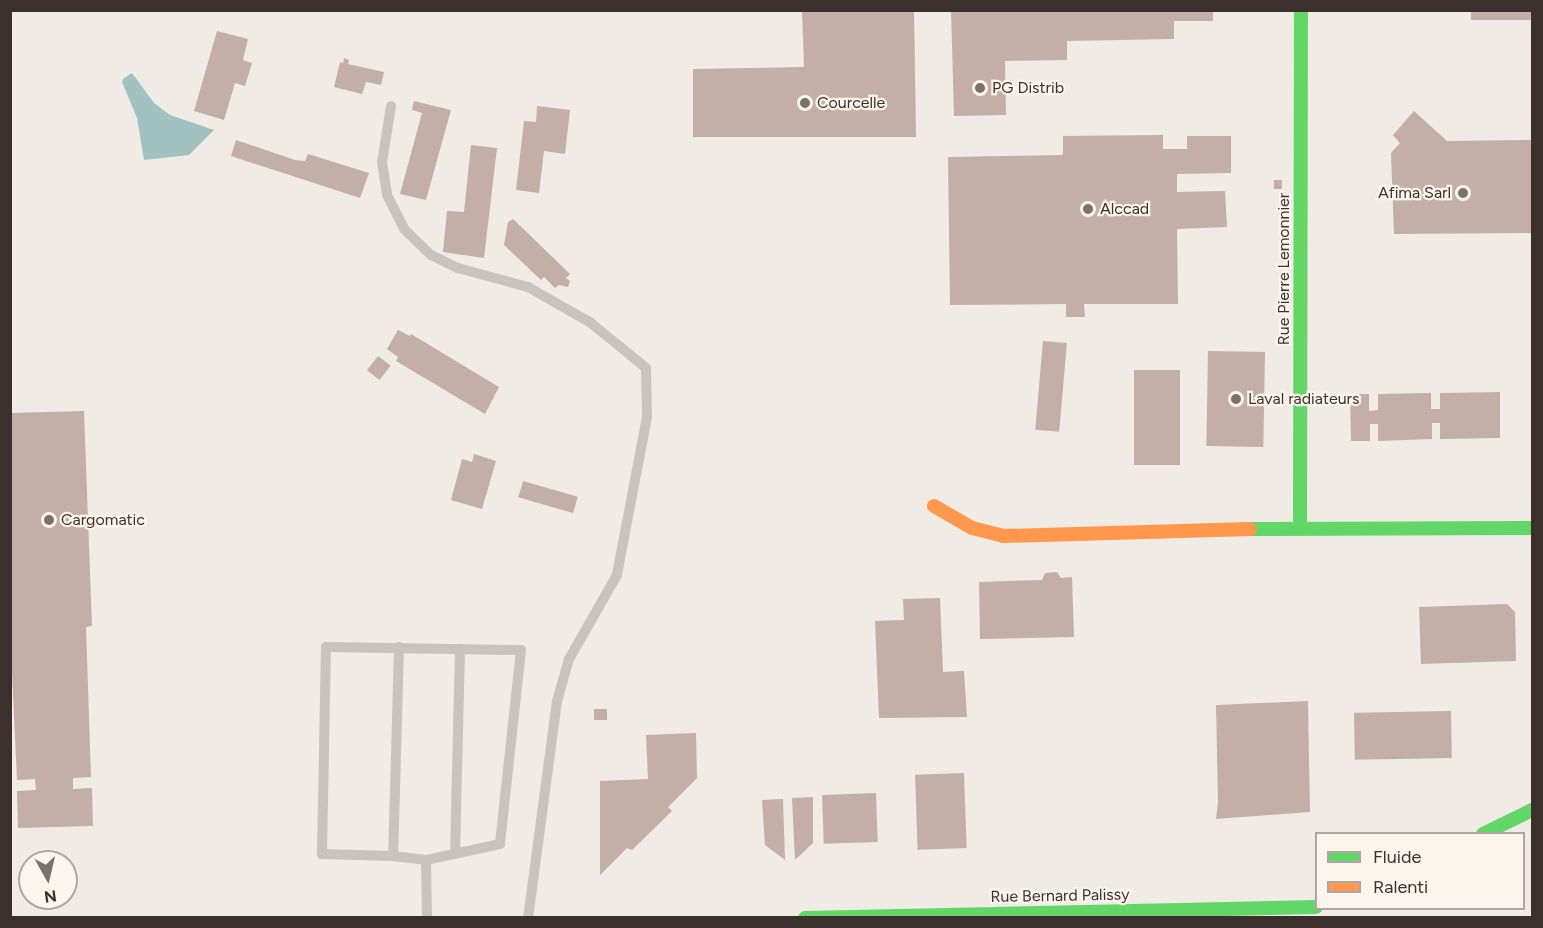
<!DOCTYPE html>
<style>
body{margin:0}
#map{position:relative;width:1543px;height:928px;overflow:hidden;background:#f0ebe5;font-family:Figtree,sans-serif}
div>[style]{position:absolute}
.water>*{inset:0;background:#a1c2c1}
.building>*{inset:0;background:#c3afa7;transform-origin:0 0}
.lane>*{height:10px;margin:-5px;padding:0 5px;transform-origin:5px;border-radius:5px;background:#c9c3be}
.fast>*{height:14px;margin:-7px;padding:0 7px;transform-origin:7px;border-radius:7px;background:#63d668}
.slow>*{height:14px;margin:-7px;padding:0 7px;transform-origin:7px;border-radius:7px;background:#ff974d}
.dots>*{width:16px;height:16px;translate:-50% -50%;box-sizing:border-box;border:3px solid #fbf5ee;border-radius:50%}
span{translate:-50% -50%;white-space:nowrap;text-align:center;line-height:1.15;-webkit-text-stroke:4.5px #fbf5ee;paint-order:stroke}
.poi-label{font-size:16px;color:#3b302b}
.left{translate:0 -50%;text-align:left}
.right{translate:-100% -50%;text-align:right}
.street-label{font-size:16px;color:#3b302b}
.frame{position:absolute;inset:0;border:12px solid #3b302b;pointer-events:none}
.legend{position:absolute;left:1315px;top:832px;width:210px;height:78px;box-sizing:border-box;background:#fbf5ee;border:2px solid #aea6a0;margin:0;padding:8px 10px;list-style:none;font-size:18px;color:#3b302b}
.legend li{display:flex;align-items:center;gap:12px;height:30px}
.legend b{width:30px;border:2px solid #aea6a0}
.north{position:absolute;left:18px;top:850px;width:60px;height:60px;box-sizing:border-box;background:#fbf5ee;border:2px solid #aea6a0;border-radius:50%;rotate:172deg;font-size:16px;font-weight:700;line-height:24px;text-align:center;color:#3b302b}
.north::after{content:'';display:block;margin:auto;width:21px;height:27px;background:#7a716c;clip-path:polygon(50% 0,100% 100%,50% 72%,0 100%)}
</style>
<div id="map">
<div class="water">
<div style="clip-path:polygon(132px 73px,154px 103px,170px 115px,214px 130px,189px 155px,144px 160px,137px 118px,122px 82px,124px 78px)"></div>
</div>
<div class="building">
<div style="clip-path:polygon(802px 10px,914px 10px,916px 137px,693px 137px,693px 69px,804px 67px)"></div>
<div style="clip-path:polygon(951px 10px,1213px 10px,1213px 21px,1174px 21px,1174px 39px,1067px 41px,1067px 60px,1005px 61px,1006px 115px,954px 116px)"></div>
<div style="left:1471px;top:10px;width:61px;height:10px"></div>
<div style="clip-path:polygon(217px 31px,248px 39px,243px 60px,252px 63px,245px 86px,235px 83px,224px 120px,194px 111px)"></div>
<div style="clip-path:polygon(344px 58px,349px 60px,348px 64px,384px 72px,381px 85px,366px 82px,362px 94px,334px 87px,340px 62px,343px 63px)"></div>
<div style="clip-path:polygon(414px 101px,451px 110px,426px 200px,400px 194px,422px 113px,412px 110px)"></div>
<div style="clip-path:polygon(537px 106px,570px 110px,565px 154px,544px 151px,539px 193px,516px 190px,524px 121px,536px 122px)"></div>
<div style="clip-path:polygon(1414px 111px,1447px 141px,1532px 140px,1532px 233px,1394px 234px,1391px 153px,1400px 143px,1393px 135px)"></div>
<div style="clip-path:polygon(1163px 135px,1163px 149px,1187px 149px,1187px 136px,1231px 136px,1231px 173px,1177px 174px,1177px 192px,1225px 191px,1227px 227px,1177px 229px,1178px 304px,1084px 304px,1085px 317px,1066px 317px,1066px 304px,950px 305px,948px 157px,1063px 155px,1063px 136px)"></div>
<div style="clip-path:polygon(236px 140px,295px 160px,305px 161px,308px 154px,369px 173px,360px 198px,231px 156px)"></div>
<div style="clip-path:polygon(471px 145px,497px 148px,484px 258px,443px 252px,447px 211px,464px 212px)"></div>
<div style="left:1274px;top:180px;width:8px;height:9px"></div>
<div style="clip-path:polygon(513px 219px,570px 274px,566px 278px,570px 281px,568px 287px,559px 285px,555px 288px,544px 277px,541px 280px,504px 245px,508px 222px)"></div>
<div style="clip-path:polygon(398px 330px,410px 336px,411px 334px,499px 387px,485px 414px,396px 361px,398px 357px,387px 349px)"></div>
<div style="left:1043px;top:341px;width:24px;height:89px;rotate:5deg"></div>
<div style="left:1208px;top:351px;width:57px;height:95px;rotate:1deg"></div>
<div style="left:378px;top:356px;width:16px;height:18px;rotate:38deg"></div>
<div style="left:1134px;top:370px;width:46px;height:95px"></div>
<div style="clip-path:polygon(1500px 392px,1500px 438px,1440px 439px,1440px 423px,1432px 423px,1432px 439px,1378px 441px,1378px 424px,1370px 424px,1370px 441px,1351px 441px,1350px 394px,1369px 394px,1369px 411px,1378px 410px,1378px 394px,1431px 393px,1431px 409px,1440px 409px,1440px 393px)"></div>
<div style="clip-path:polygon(84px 411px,92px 626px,86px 627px,91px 777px,73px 778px,73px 789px,92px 788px,93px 826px,18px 828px,17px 791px,36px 790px,35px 779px,17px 780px,10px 629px,10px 413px)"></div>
<div style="clip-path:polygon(474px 454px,496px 461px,482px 509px,451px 500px,462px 459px,472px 462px)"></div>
<div style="left:523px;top:481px;width:57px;height:17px;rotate:16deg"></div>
<div style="clip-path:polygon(1057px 572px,1061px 578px,1072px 577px,1074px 637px,980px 639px,979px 582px,1042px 580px,1045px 573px)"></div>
<div style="clip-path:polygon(940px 598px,943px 672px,964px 671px,967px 717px,879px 718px,875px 621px,904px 620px,903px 599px)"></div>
<div style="clip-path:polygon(1507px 604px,1515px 612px,1516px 661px,1421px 664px,1419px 607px)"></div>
<div style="clip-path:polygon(1308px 701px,1310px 812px,1216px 819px,1218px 802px,1216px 705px)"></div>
<div style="left:607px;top:709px;width:11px;height:13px;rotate:90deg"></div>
<div style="left:1451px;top:711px;width:47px;height:97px;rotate:89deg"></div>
<div style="clip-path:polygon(696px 733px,697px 778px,668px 807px,672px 811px,632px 850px,627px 848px,600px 875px,600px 781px,648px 779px,646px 735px)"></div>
<div style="left:964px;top:773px;width:75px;height:49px;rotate:88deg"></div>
<div style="left:876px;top:793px;width:49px;height:54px;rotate:88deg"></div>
<div style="clip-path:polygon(813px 797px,813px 843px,795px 860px,792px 798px)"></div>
<div style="clip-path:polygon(783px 799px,785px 860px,765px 845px,762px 800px)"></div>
</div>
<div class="lane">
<div style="left:391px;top:106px;width:57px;rotate:99.1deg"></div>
<div style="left:382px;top:162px;width:33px;rotate:81deg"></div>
<div style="left:387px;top:195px;width:38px;rotate:63deg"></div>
<div style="left:404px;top:229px;width:37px;rotate:44deg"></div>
<div style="left:431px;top:255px;width:30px;rotate:26deg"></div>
<div style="left:458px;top:268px;width:73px;rotate:15.2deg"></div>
<div style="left:528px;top:287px;width:73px;rotate:29.7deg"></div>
<div style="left:591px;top:323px;width:71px;rotate:39.3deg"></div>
<div style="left:646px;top:368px;width:49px;rotate:88.8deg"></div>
<div style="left:647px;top:417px;width:161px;rotate:100.8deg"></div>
<div style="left:617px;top:575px;width:97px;rotate:119.7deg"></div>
<div style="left:569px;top:659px;width:44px;rotate:105.9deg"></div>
<div style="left:557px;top:701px;width:219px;rotate:97.6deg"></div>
<div style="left:399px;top:647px;width:209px;rotate:91.6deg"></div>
<div style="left:393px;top:856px;width:33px;rotate:7deg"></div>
<div style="left:426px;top:860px;width:58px;rotate:89deg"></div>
<div style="left:455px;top:854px;width:205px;rotate:-88.6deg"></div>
<div style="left:393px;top:856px;width:71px;rotate:-178.4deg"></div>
<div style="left:322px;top:854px;width:207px;rotate:-88.9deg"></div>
<div style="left:326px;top:647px;width:195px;rotate:0.9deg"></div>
<div style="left:521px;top:650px;width:195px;rotate:96.2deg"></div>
<div style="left:500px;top:844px;width:76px;rotate:167.8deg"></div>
</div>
<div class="fast">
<div style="left:1300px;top:528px;width:518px;rotate:-89.89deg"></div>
<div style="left:1250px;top:529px;width:282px;rotate:-0.2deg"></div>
<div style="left:1483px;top:834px;width:55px;rotate:-26.1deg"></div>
<div style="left:805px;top:918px;width:511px;rotate:-1.23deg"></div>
</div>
<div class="slow">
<div style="left:934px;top:506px;width:44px;rotate:30.1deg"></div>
<div style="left:972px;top:528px;width:32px;rotate:14deg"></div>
<div style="left:1003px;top:536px;width:247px;rotate:-1.6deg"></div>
</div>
<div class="dots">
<div style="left:980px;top:88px;background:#7a716c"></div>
<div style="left:805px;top:103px;background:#7a716c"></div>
<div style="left:1463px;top:193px;background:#7a716c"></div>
<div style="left:1088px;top:209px;background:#7a716c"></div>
<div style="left:1236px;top:399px;background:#7a716c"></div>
<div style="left:49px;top:520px;background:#7a716c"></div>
</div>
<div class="poi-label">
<span class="left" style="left:992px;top:88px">PG Distrib</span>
<span class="left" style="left:817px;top:103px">Courcelle</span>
<span class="right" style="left:1451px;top:193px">Afima Sarl</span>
<span class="left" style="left:1100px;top:209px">Alccad</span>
<span class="left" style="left:1248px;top:399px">Laval radiateurs</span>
<span class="left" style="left:61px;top:520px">Cargomatic</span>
</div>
<div class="street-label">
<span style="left:1284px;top:269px;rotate:-90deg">Rue Pierre Lemonnier</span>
<span style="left:1060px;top:896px;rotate:-1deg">Rue Bernard Palissy</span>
</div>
<div class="frame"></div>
<ul class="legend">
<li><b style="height:8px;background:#63d668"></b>Fluide</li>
<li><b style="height:8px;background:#ff974d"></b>Ralenti</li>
</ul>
<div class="north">N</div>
</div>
